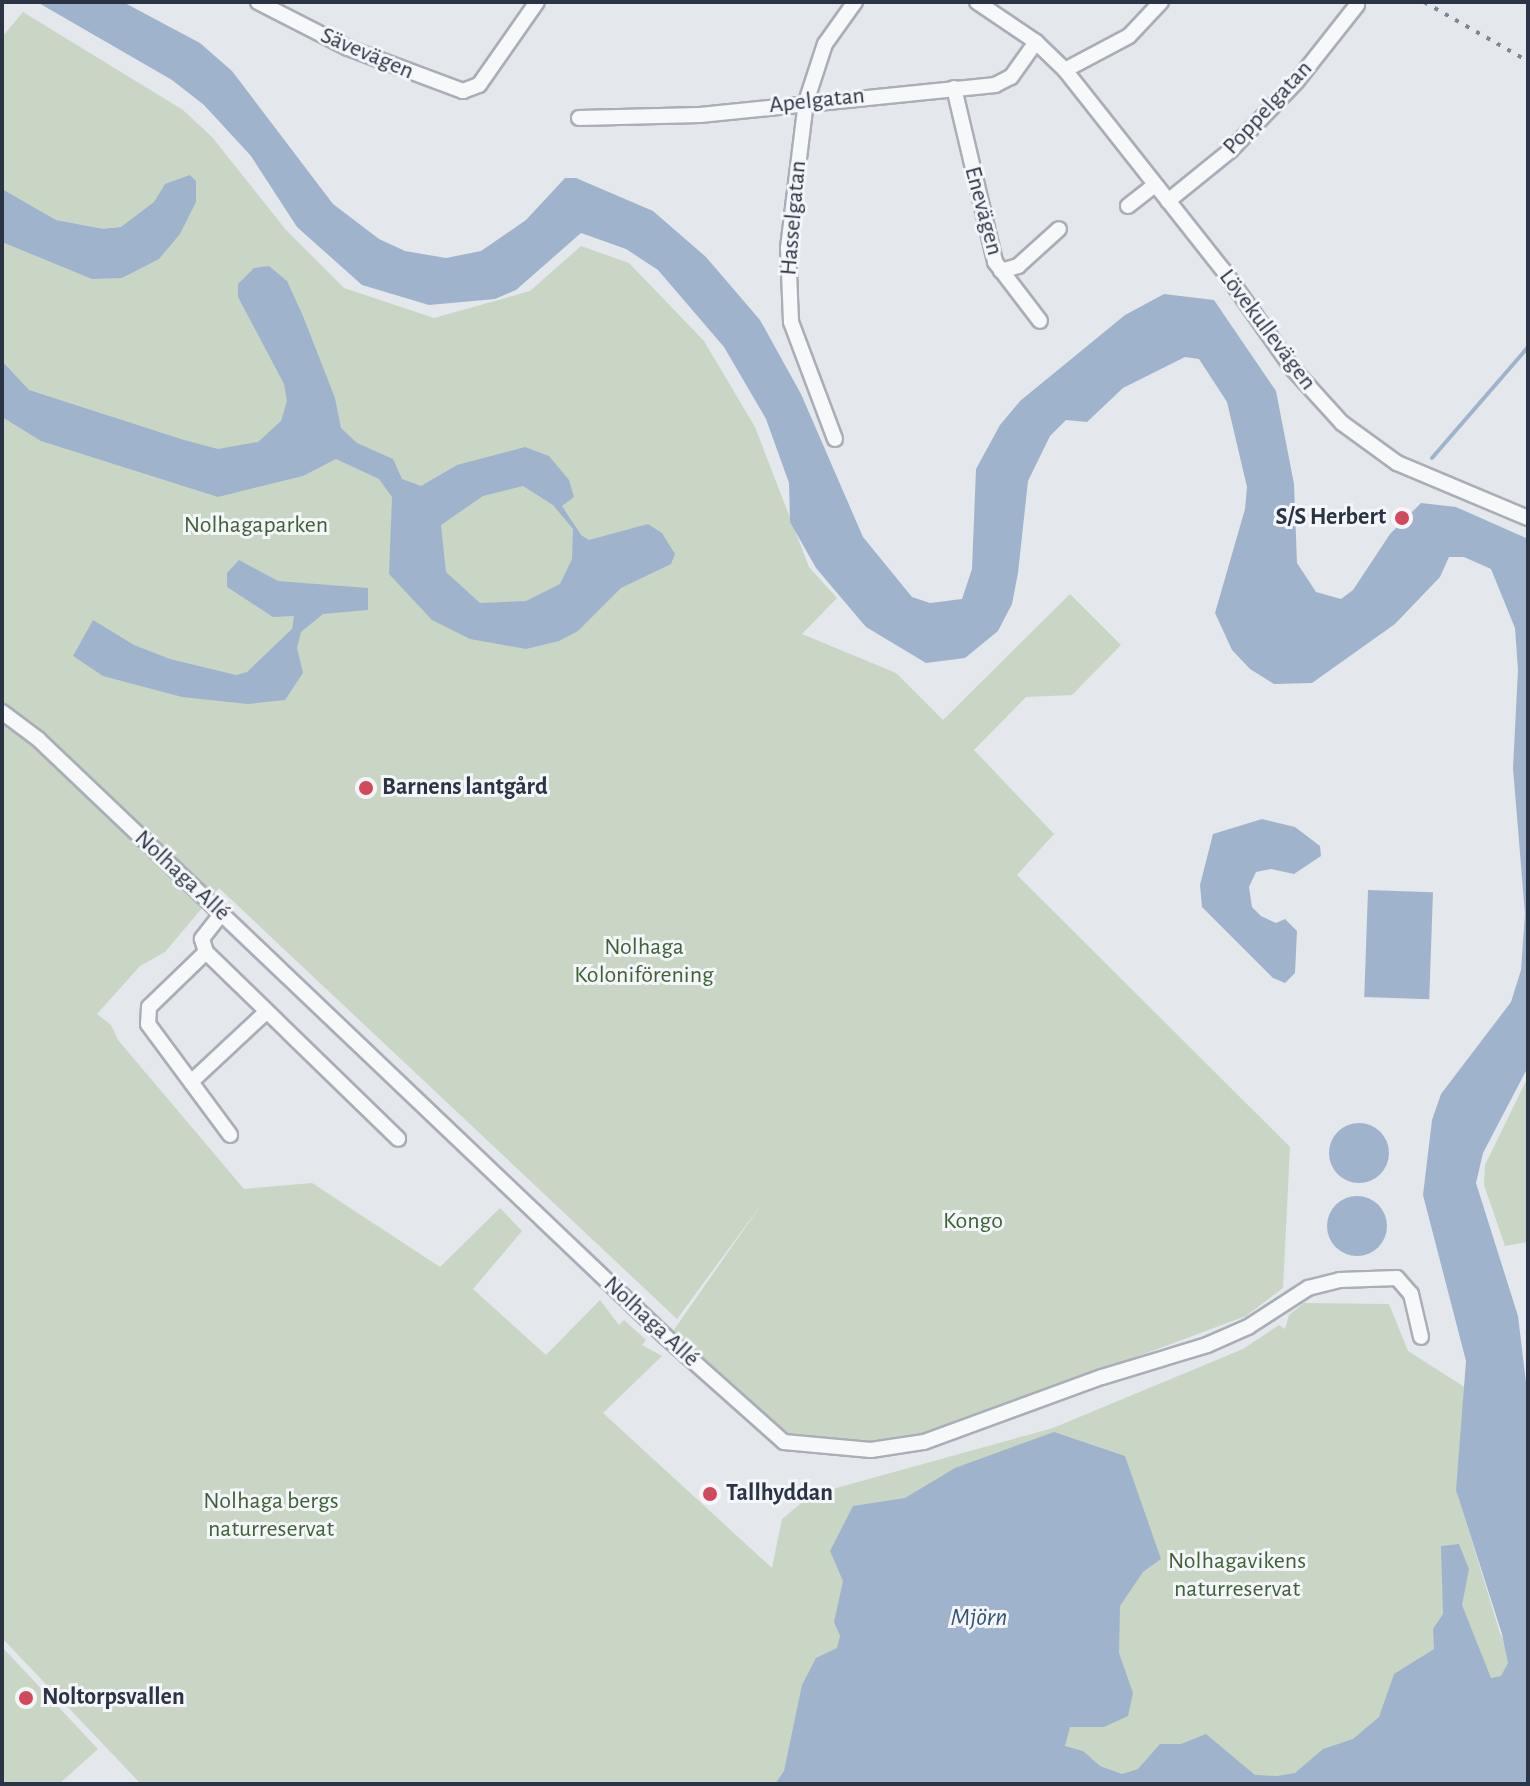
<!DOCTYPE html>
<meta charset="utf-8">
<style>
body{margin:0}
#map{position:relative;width:1530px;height:1786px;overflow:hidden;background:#e4e7ec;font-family:"Alegreya Sans",sans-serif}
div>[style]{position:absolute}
.green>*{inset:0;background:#c9d6c5}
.water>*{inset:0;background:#9fb4cc;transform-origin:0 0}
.round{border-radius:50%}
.stream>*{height:4px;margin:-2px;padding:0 2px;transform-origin:2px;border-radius:2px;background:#9fb4cc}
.roads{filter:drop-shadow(2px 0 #a9aeb7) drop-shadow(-2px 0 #a9aeb7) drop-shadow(0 2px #a9aeb7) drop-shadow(0 -2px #a9aeb7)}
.minor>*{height:14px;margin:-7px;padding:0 7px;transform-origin:7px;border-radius:7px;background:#f7f8fa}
.rail>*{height:4px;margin-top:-2px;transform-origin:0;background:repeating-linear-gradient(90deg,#7d8696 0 4px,transparent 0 12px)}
.dots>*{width:22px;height:22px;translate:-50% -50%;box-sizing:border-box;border:4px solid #f4f6f9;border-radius:50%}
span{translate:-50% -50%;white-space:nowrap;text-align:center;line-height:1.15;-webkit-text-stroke:6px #f4f6f9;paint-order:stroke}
.street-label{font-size:24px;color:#2b3445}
.poi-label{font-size:24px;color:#2b3445;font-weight:700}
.right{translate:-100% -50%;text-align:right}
.left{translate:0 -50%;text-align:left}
.park-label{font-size:24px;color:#3f6138}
.water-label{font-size:26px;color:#34527a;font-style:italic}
.frame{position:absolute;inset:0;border:4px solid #2b3445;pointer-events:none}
</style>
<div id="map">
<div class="green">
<div style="clip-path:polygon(23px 12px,183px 110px,212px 137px,286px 230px,344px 288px,434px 318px,530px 291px,581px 246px,629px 263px,704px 341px,755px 427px,809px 567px,837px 598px,802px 634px,896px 673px,943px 720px,1070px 594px,1121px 645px,1072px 695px,1026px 697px,974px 750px,1054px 834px,1017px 875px,1290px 1147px,1283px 1288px,1246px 1316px,908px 1442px,848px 1457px,823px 1454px,804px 1446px,671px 1334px,763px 1202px,677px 1319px,219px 888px,165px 952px,140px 966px,97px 1014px,111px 1025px,118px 1040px,244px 1189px,312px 1183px,440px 1267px,500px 1208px,522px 1231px,473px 1289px,546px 1355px,600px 1300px,619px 1325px,624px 1320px,646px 1340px,642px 1345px,662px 1356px,603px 1413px,772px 1568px,782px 1519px,811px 1495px,1053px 1428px,1243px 1349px,1279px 1325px,1285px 1329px,1289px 1315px,1304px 1303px,1389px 1304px,1408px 1351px,1466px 1388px,1457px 1492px,1500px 1633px,1528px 1686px,1528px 1784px,141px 1784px,2px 1638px,2px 37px)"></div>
<div style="clip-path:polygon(1528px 1077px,1528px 1242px,1505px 1246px,1484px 1185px,1485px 1165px)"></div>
<div style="clip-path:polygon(2px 1647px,98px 1749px,59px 1784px,2px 1784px)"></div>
</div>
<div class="water">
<div style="clip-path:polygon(37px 2px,123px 2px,200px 43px,232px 71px,333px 204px,379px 239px,405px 251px,446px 258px,481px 251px,526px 220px,565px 178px,576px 178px,653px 211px,706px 257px,760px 320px,801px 394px,863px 537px,912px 597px,930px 603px,962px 599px,972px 569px,976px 469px,1000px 425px,1020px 401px,1125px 315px,1164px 294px,1214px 300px,1276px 391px,1294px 484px,1297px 563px,1316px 592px,1341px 599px,1353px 590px,1390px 534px,1421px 503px,1456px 507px,1528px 539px,1528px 1067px,1483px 1153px,1476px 1183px,1518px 1316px,1528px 1399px,1528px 1784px,775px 1784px,784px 1771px,802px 1685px,816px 1658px,837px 1648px,840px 1636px,834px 1622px,843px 1581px,830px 1551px,853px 1506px,905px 1498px,955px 1468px,1054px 1432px,1125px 1456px,1161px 1559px,1143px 1572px,1120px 1606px,1119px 1653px,1133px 1693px,1128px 1716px,1104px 1727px,1070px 1727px,1065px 1746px,1083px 1751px,1100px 1766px,1122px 1774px,1138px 1769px,1160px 1744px,1181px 1744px,1206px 1734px,1255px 1775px,1277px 1776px,1295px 1773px,1323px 1749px,1353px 1739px,1379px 1717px,1394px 1674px,1434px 1649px,1433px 1629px,1443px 1614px,1441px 1546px,1459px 1544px,1469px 1569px,1462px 1605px,1491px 1678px,1501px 1676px,1508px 1663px,1502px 1634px,1456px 1490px,1466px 1361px,1423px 1195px,1432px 1120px,1441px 1094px,1511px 1002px,1521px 970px,1525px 914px,1513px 768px,1518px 670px,1515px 628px,1491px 569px,1464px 557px,1449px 557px,1440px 577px,1395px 624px,1312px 683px,1274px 684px,1250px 669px,1232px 650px,1215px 613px,1245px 509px,1247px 487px,1227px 402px,1199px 359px,1185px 357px,1123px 388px,1087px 422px,1066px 420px,1050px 436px,1028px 481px,1018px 573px,1012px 604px,998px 631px,965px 658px,926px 663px,866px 627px,816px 568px,790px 522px,789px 483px,766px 419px,724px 347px,658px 270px,626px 249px,581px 233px,516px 290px,495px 299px,429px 305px,362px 285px,297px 227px,251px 156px,204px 105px,172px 80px)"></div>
<div style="clip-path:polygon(190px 175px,196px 181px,196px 202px,180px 234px,159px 259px,122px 278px,92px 279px,2px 242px,2px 189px,56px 220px,103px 229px,121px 227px,154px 202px,165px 184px)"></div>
<div style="clip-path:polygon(evenodd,269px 266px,287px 281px,303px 316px,335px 398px,341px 428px,357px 443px,393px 459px,402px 479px,421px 486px,457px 465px,525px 447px,549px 456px,569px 480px,574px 497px,562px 506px,581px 535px,589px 540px,648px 524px,662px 533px,675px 554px,671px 564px,621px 588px,578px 631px,559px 641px,526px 649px,470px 639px,432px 620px,389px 574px,392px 497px,379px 479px,336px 459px,303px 476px,218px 497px,41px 441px,2px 417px,2px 361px,29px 390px,184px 440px,218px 449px,258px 442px,281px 421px,287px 401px,284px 384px,238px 297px,238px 284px,254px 268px,269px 266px,523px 486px,553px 505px,573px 529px,572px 559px,560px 584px,526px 601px,480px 603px,446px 572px,441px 525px,483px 496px,523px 486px)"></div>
<div style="clip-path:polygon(239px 560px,278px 581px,368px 588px,368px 610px,323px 614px,301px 632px,297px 648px,303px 673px,285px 700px,248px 704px,182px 697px,103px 676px,73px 656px,93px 620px,134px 645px,170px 659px,236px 675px,247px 672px,292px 629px,294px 616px,273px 617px,227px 587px,227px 573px)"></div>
<div style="clip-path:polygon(1262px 819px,1295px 827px,1320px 846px,1321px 856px,1294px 874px,1271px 869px,1256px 872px,1249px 887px,1252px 907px,1261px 916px,1276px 923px,1285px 919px,1297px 931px,1295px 973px,1285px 983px,1273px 978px,1202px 907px,1200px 885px,1213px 834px)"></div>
<div style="left:1368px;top:890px;width:65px;height:107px;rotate:2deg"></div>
<div class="round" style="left:1329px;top:1123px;width:60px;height:60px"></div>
<div class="round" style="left:1327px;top:1196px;width:60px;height:60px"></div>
</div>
<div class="stream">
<div style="left:1432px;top:458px;width:147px;rotate:-49.1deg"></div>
</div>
<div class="roads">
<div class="minor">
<div style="left:258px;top:2px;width:101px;rotate:27.1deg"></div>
<div style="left:348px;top:48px;width:123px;rotate:20.5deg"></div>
<div style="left:463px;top:91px;width:17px;rotate:-21deg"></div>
<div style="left:479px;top:85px;width:101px;rotate:-55.1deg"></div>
<div style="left:977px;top:2px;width:71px;rotate:34.1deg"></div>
<div style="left:1036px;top:42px;width:40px;rotate:44deg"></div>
<div style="left:1065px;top:70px;width:256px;rotate:51.7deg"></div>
<div style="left:1224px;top:271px;width:120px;rotate:54.9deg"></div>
<div style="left:1293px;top:369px;width:73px;rotate:47.8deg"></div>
<div style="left:1342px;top:423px;width:68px;rotate:36deg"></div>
<div style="left:1397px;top:463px;width:142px;rotate:22.8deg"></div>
<div style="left:1065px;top:70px;width:72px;rotate:-28deg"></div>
<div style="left:1129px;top:36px;width:47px;rotate:-46.7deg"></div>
<div style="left:954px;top:88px;width:179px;rotate:76.7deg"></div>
<div style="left:995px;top:262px;width:74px;rotate:52.7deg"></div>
<div style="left:579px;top:118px;width:121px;rotate:-1.4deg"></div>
<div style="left:700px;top:115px;width:297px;rotate:-5.8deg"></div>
<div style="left:995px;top:85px;width:18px;rotate:-27deg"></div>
<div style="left:1011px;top:77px;width:43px;rotate:-54.5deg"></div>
<div style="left:1168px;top:201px;width:81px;rotate:-39deg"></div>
<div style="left:1231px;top:150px;width:95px;rotate:-46.3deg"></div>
<div style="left:1297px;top:81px;width:97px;rotate:-51.7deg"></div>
<div style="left:1128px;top:206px;width:34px;rotate:-38deg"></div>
<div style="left:1001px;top:271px;width:18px;rotate:-16deg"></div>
<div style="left:1018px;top:266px;width:55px;rotate:-42.1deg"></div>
<div style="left:835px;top:439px;width:125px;rotate:-110.6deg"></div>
<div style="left:791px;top:322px;width:74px;rotate:-92.3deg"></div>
<div style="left:788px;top:248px;width:147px;rotate:-83deg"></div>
<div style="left:806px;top:102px;width:61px;rotate:-71.9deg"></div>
<div style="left:825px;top:44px;width:52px;rotate:-54.5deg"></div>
<div style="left:2px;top:712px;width:45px;rotate:36.9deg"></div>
<div style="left:38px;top:739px;width:867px;rotate:43.6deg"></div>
<div style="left:666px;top:1337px;width:158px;rotate:41.7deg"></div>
<div style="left:784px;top:1442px;width:87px;rotate:5.3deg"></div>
<div style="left:871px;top:1450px;width:54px;rotate:-8.6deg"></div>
<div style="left:924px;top:1442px;width:189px;rotate:-20.1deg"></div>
<div style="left:1102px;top:1377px;width:110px;rotate:-16.9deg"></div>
<div style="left:1207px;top:1345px;width:45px;rotate:-23.7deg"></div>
<div style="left:1248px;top:1327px;width:72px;rotate:-33deg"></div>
<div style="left:1308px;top:1288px;width:33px;rotate:-14deg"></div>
<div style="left:1340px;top:1280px;width:57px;rotate:-2deg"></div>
<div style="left:1397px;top:1278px;width:21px;rotate:49deg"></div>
<div style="left:1411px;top:1294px;width:44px;rotate:76.9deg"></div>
<div style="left:222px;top:913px;width:33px;rotate:128deg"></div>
<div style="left:202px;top:939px;width:14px;rotate:73deg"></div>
<div style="left:206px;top:952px;width:268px;rotate:44.2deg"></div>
<div style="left:206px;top:952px;width:79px;rotate:136deg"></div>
<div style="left:149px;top:1007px;width:17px;rotate:93deg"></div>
<div style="left:148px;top:1024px;width:138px;rotate:53.5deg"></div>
<div style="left:191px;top:1082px;width:103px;rotate:-43deg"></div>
</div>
</div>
<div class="rail">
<div style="left:1424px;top:2px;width:120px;rotate:29.6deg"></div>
</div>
<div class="dots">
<div style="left:1402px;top:518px;background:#d1495b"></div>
<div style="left:366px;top:788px;background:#d1495b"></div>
<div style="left:710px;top:1494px;background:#d1495b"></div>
<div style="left:26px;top:1698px;background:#d1495b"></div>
</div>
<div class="street-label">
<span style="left:367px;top:54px;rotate:23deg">Sävevägen</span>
<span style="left:817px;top:101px;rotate:-6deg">Apelgatan</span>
<span style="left:1268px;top:108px;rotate:-47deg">Poppelgatan</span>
<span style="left:983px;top:211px;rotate:75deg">Enevägen</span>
<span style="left:794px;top:218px;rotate:-85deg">Hasselgatan</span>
<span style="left:1267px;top:330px;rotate:53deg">Lövekullevägen</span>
<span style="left:182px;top:876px;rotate:43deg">Nolhaga Allé</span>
<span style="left:651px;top:1322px;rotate:43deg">Nolhaga Allé</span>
</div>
<div class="poi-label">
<span class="right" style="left:1386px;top:518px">S/S Herbert</span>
<span class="left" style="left:382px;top:788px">Barnens lantgård</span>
<span class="left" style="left:726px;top:1494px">Tallhyddan</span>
<span class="left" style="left:42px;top:1698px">Noltorpsvallen</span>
</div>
<div class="park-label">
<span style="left:256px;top:526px">Nolhagaparken</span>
<span style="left:644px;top:962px">Nolhaga<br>Koloniförening</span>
<span style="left:973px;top:1222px">Kongo</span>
<span style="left:271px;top:1516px">Nolhaga bergs<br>naturreservat</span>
<span style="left:1237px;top:1576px">Nolhagavikens<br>naturreservat</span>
</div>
<div class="water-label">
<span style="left:979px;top:1618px">Mjörn</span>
</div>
<div class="frame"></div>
</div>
